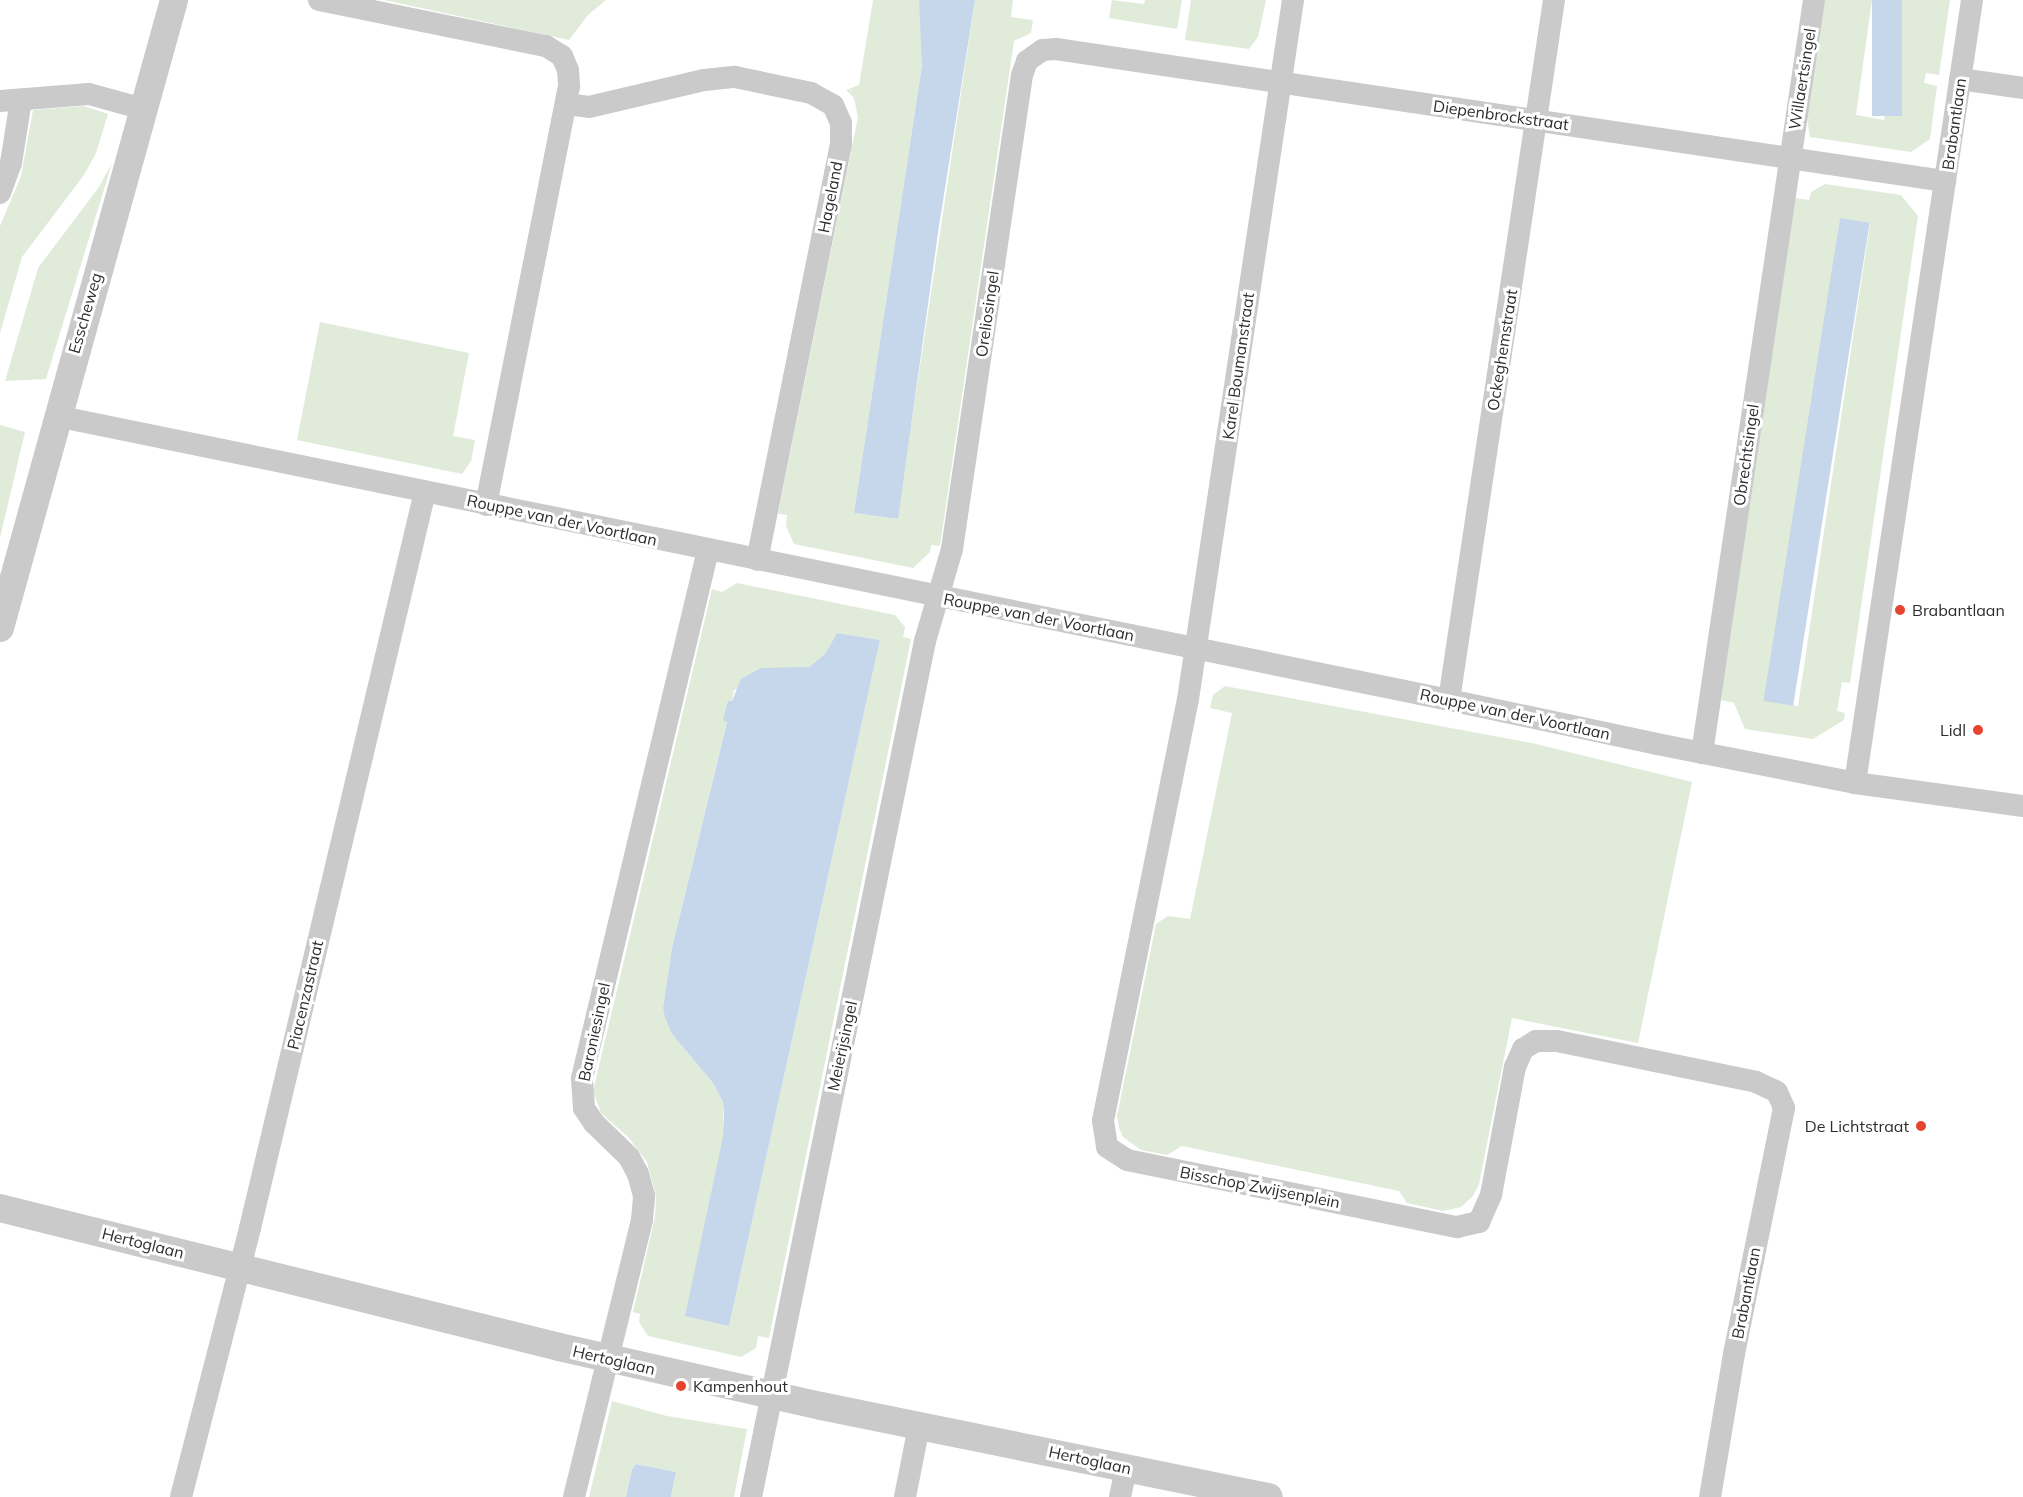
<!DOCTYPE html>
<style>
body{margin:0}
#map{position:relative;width:2023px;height:1497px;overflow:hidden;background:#fff;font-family:Mulish,sans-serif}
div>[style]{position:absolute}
.green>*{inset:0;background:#e0ebda}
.water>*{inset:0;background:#c6d6eb;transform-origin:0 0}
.minor>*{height:22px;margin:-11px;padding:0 11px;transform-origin:11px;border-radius:11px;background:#cacaca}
.tertiary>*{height:28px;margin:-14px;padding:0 14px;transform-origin:14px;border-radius:14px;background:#cacaca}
.dots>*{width:16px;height:16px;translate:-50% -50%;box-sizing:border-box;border:3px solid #fff;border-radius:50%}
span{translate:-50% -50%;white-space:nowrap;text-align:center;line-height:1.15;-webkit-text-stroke:6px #fff;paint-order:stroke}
.street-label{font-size:16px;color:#2d2d2d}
.poi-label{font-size:16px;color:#2d2d2d}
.left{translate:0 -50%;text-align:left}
.right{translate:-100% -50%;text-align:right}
</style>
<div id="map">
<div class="green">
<div style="clip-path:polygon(384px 0,606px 0,588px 15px,569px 40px)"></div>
<div style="clip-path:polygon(873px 0,919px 0,922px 26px,922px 65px,854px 513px,897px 519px,975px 0,1013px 0,1011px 17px,1033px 20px,1031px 33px,1014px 41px,940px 546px,931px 545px,930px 552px,913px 568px,794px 544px,786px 526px,787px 515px,778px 514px,858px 117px,854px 98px,846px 90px,859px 85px)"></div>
<div style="clip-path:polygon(1112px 0,1144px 4px,1145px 0,1182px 0,1177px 29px,1109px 18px)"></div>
<div style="clip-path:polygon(1191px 0,1266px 0,1258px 37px,1249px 49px,1185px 40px)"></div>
<div style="clip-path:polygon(1824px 0,1872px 0,1856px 115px,1884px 120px,1902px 0,1950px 0,1939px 75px,1926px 73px,1924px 83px,1937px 86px,1930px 139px,1911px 152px,1810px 137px,1807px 118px)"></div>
<div style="clip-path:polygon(84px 106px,108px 114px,96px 153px,84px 175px,22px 257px,0 333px,0 226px,21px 176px,33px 110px)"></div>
<div style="clip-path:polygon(112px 163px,46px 379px,5px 381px,38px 268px,99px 187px)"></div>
<div style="clip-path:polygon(evenodd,1825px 184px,1901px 195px,1918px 216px,1850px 683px,1842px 682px,1837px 711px,1845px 713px,1844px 720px,1813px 739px,1745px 729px,1734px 703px,1721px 700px,1795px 198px,1809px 200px,1811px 192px,1825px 184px,1840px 218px,1870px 223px,1798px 706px,1769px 701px,1840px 218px)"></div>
<div style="clip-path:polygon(320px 322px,469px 353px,453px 436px,475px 440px,471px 461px,462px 474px,297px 440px)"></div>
<div style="clip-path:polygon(0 425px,25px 432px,0 538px)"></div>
<div style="clip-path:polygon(evenodd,737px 583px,895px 615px,905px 627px,903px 637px,911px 639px,769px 1338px,758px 1336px,756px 1348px,741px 1357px,648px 1336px,639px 1322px,640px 1314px,633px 1312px,655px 1217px,656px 1196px,647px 1162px,629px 1138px,601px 1113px,593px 1091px,712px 589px,722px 592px,737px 583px,837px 633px,880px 640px,729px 1326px,723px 1102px,713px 1083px,672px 1034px,663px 1008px,672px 948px,727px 721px,728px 701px,732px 701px,734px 690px,809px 667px,825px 654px,837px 633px)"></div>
<div style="clip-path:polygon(1225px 686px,1532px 743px,1692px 782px,1638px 1043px,1512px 1018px,1479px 1184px,1473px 1196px,1461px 1207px,1443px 1211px,1407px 1203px,1399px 1191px,1182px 1146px,1167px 1155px,1141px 1150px,1123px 1137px,1119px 1128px,1117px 1116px,1156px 924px,1168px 916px,1190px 919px,1232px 713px,1210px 708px,1213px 695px)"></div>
<div style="clip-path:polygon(612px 1401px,667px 1416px,747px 1429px,734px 1497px,671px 1497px,676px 1472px,636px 1464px,632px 1469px,626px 1497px,589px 1497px)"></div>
</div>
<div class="water">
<div style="clip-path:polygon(919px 0,975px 0,939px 226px,898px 519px,854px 513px,922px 65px)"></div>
<div style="left:1872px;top:0;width:30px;height:116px"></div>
<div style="left:1840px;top:218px;width:30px;height:489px;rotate:9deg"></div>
<div style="clip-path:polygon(837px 633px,880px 640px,729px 1326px,685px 1316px,723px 1137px,724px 1117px,723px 1102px,713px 1083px,672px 1034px,665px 1017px,663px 1008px,672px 948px,727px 722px,723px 720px,728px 701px,732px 701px,741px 679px,761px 668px,809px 667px,825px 654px)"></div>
<div style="clip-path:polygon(636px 1464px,676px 1472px,671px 1497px,626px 1497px,632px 1469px)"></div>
</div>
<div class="minor">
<div style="left:319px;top:0;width:232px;rotate:11.5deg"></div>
<div style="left:546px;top:46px;width:19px;rotate:32deg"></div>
<div style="left:562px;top:56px;width:15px;rotate:67deg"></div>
<div style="left:568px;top:70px;width:16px;rotate:86deg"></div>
<div style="left:569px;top:86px;width:427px;rotate:101.2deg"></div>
<div style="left:1293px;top:0;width:707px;rotate:98.54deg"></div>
<div style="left:1188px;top:699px;width:430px;rotate:101.4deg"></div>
<div style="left:1103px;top:1121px;width:26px;rotate:81deg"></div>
<div style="left:1107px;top:1147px;width:24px;rotate:33deg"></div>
<div style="left:1127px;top:1160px;width:337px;rotate:11.5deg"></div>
<div style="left:1457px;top:1227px;width:23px;rotate:-13deg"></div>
<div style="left:1479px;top:1222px;width:30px;rotate:-66deg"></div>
<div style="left:1491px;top:1195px;width:130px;rotate:-79.4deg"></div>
<div style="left:1515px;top:1067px;width:20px;rotate:-66deg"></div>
<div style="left:1523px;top:1049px;width:15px;rotate:-32deg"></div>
<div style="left:1536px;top:1041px;width:21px"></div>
<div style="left:1557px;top:1041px;width:203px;rotate:11.6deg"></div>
<div style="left:1756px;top:1082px;width:23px;rotate:25deg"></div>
<div style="left:1777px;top:1092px;width:17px;rotate:66deg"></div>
<div style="left:1784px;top:1108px;width:251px;rotate:101.5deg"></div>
<div style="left:1734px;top:1354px;width:145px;rotate:99.5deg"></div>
<div style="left:1960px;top:79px;width:64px;rotate:8.1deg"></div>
<div style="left:0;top:101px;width:89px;rotate:-4.5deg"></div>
<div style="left:89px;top:94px;width:56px;rotate:15.5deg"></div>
<div style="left:566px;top:104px;width:23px;rotate:7deg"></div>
<div style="left:589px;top:107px;width:118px;rotate:-13.2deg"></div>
<div style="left:704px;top:80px;width:31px;rotate:-6deg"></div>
<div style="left:735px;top:77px;width:78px;rotate:11.9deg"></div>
<div style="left:811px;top:93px;width:25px;rotate:29deg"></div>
<div style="left:833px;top:105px;width:20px;rotate:66deg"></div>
<div style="left:841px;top:123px;width:21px;rotate:90deg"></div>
<div style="left:841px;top:144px;width:424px;rotate:101.4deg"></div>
<div style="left:0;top:193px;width:32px;rotate:-70deg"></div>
<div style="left:11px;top:163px;width:64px;rotate:-81deg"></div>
<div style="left:56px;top:416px;width:1422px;rotate:11.52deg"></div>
<div style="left:1449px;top:700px;width:213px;rotate:11.9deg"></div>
<div style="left:1657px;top:744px;width:202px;rotate:11.1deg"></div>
<div style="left:1855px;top:783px;width:170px;rotate:7.8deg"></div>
<div style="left:1449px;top:700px;width:708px;rotate:-81.47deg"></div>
<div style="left:1702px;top:753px;width:761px;rotate:-81.54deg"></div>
<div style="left:1855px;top:783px;width:792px;rotate:-81.5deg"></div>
<div style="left:181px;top:1497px;width:278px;rotate:-75.6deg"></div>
<div style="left:250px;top:1228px;width:757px;rotate:-76.63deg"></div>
<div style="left:574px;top:1497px;width:285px;rotate:-76.2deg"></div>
<div style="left:642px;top:1220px;width:24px;rotate:-85deg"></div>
<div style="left:644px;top:1196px;width:23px;rotate:-105deg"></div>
<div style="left:638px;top:1174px;width:19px;rotate:-118deg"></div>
<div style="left:629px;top:1157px;width:49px;rotate:-135.8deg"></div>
<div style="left:594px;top:1123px;width:18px;rotate:-124deg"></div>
<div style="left:584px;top:1108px;width:30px;rotate:-94deg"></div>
<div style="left:582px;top:1078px;width:543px;rotate:-76.58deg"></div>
<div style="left:751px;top:1497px;width:874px;rotate:-78.51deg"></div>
<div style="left:925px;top:641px;width:96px;rotate:-73.6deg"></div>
<div style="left:952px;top:549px;width:479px;rotate:-81.6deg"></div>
<div style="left:1022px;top:75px;width:15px;rotate:-70deg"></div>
<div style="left:1027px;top:61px;width:19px;rotate:-35deg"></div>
<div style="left:1043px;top:50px;width:13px;rotate:-4deg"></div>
<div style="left:1056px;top:49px;width:899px;rotate:8.45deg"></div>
<div style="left:905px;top:1497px;width:72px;rotate:-78.8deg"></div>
<div style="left:1120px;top:1497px;width:30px;rotate:-78deg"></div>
</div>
<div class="tertiary">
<div style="left:0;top:628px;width:652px;rotate:-74.51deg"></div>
<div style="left:0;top:1208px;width:576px;rotate:13.96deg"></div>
<div style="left:559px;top:1347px;width:269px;rotate:12.7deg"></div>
<div style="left:821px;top:1406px;width:457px;rotate:11.5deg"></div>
</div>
<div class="dots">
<div style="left:1900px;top:610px;background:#e5452e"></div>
<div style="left:1978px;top:730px;background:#e5452e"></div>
<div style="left:1921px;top:1126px;background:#e5452e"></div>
<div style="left:681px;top:1386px;background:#e5452e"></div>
</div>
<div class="street-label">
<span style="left:1802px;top:79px;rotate:-81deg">Willaertsingel</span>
<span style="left:1501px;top:115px;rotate:8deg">Diepenbrockstraat</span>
<span style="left:1954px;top:124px;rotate:-82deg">Brabantlaan</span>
<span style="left:830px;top:197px;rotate:-79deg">Hageland</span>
<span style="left:85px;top:313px;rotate:-74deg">Esscheweg</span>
<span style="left:987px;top:314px;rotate:-82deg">Oreliosingel</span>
<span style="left:1502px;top:350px;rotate:-81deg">Ockeghemstraat</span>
<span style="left:1238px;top:366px;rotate:-82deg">Karel Boumanstraat</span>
<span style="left:1746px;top:455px;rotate:-82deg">Obrechtsingel</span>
<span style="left:562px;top:520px;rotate:12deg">Rouppe van der Voortlaan</span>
<span style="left:1039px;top:617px;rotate:11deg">Rouppe van der Voortlaan</span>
<span style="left:1515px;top:714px;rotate:12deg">Rouppe van der Voortlaan</span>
<span style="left:305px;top:995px;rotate:-77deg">Piacenzastraat</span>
<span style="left:594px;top:1032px;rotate:-78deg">Baroniesingel</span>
<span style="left:842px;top:1046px;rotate:-78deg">Meierijsingel</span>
<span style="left:1260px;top:1187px;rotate:11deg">Bisschop Zwijsenplein</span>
<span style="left:143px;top:1243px;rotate:14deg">Hertoglaan</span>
<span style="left:1746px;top:1293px;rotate:-79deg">Brabantlaan</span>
<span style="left:614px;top:1360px;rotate:13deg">Hertoglaan</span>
<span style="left:1090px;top:1460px;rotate:12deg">Hertoglaan</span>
</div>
<div class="poi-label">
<span class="left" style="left:1912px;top:610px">Brabantlaan</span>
<span class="right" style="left:1966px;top:730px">Lidl</span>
<span class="right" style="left:1909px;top:1126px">De Lichtstraat</span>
<span class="left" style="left:693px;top:1386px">Kampenhout</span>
</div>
</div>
